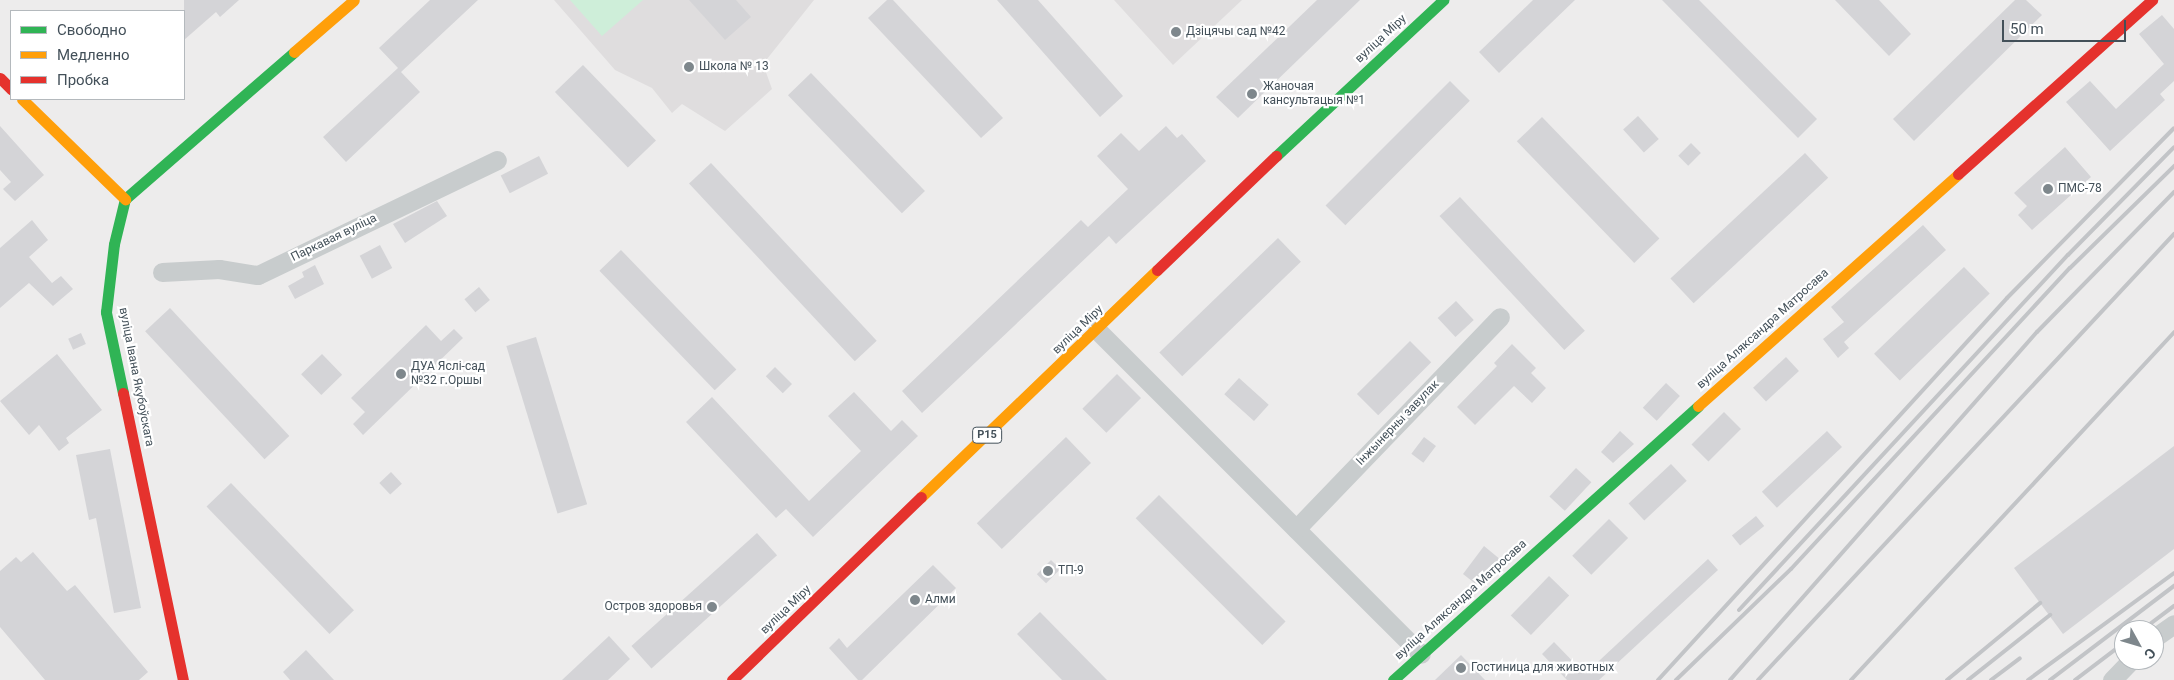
<!DOCTYPE html>
<meta charset="utf-8">
<style>
body{margin:0}
#map{position:relative;width:2174px;height:680px;overflow:hidden;background:#edecec;font-family:Roboto,sans-serif}
div>[style]{position:absolute}
.education>*{inset:0;background:#dfddde}
.green>*{inset:0;background:#ceeed9}
.building>*{inset:0;background:#d4d4d7;transform-origin:0 0}
.street>*{height:19px;margin:-9.5px;padding:0 9.5px;transform-origin:9.5px;border-radius:9.5px;background:#c8cccd}
.fast>*{height:11px;margin:-5.5px;padding:0 5.5px;transform-origin:5.5px;border-radius:5.5px;background:#30b455}
.slow>*{height:11px;margin:-5.5px;padding:0 5.5px;transform-origin:5.5px;border-radius:5.5px;background:#ff9f0a}
.jam>*{height:11px;margin:-5.5px;padding:0 5.5px;transform-origin:5.5px;border-radius:5.5px;background:#e5322d}
.rail>*{height:4px;margin:-2px;padding:0 2px;transform-origin:2px;border-radius:2px;background:#c2c4c7}
.dots>*{width:14px;height:14px;translate:-50% -50%;box-sizing:border-box;border:2px solid #fff;border-radius:50%}
span{translate:-50% -50%;white-space:nowrap;text-align:center;line-height:1.15;-webkit-text-stroke:4.5px #fff;paint-order:stroke}
.shield-label span{padding:1px 4px;background:#fff;border:1px solid;border-radius:4px;-webkit-text-stroke-width:0}
.shield-label{font-size:11px;color:#435059;font-weight:700}
.poi-label{font-size:12px;color:#435059}
.left{translate:0 -50%;text-align:left}
.right{translate:-100% -50%;text-align:right}
.street-label{font-size:12px;color:#435059}
.legend{position:absolute;left:10px;top:10px;width:175px;height:90px;box-sizing:border-box;background:#fff;border:1px solid #b4b9bd;margin:0;padding:6px 9px;list-style:none;font-size:15px;color:#435059}
.legend li{display:flex;align-items:center;gap:10px;height:25px}
.legend b{width:25px;border:1px solid #b4b9bd}
.north{position:absolute;left:2114px;top:620px;width:50px;height:50px;box-sizing:border-box;background:#fff;border:1px solid #b4b9bd;border-radius:50%;rotate:129deg;font-size:14px;font-weight:700;line-height:20px;text-align:center;color:#435059}
.north::after{content:'';display:block;margin:auto;width:18px;height:22px;background:#7e878c;clip-path:polygon(50% 0,100% 100%,50% 72%,0 100%)}
.scale{position:absolute;left:2002px;top:20px;width:124px;height:22px;box-sizing:border-box;border:2px solid #435059;border-top:0;padding-left:6px;font-size:15px;line-height:18px;white-space:nowrap;color:#435059;-webkit-text-stroke:4px #fff;paint-order:stroke}
</style>
<div id="map">
<div class="education">
<div style="clip-path:polygon(554px 0,814px 0,763px 64px,772px 89px,725px 131px,682px 104px,672px 113px,652px 88px,615px 70px)"></div>
<div style="clip-path:polygon(1114px 0,1242px 0,1173px 65px)"></div>
</div>
<div class="green">
<div style="clip-path:polygon(570px 0,643px 0,602px 36px)"></div>
</div>
<div class="building">
<div style="clip-path:polygon(184px 0,239px 0,220px 17px,216px 12px,184px 40px)"></div>
<div style="clip-path:polygon(430px 0,478px 0,401px 72px,420px 92px,346px 162px,323px 137px,398px 68px,379px 48px)"></div>
<div style="clip-path:polygon(689px 0,736px 0,751px 17px,725px 40px)"></div>
<div style="clip-path:polygon(887px 0,893px 0,1003px 118px,981px 138px,868px 18px)"></div>
<div style="clip-path:polygon(997px 0,1038px 0,1123px 96px,1100px 117px)"></div>
<div style="clip-path:polygon(1317px 0,1360px 0,1238px 118px,1216px 97px)"></div>
<div style="clip-path:polygon(1533px 0,1575px 0,1499px 73px,1479px 52px)"></div>
<div style="clip-path:polygon(1662px 0,1699px 0,1817px 119px,1798px 138px)"></div>
<div style="clip-path:polygon(1835px 0,1879px 0,1911px 34px,1889px 56px)"></div>
<div style="clip-path:polygon(2015px 0,2026px 0,2042px 15px,1914px 141px,1893px 119px)"></div>
<div style="clip-path:polygon(2162px 15px,2174px 29px,2174px 81px,2160px 94px,2165px 100px,2110px 151px,2066px 102px,2090px 81px,2116px 109px,2164px 64px,2139px 34px)"></div>
<div style="left:583px;top:65px;width:105px;height:39px;rotate:46deg"></div>
<div style="left:811px;top:73px;width:164px;height:32px;rotate:46deg"></div>
<div style="left:1450px;top:81px;width:28px;height:176px;rotate:45deg"></div>
<div style="left:1638px;top:116px;width:31px;height:20px;rotate:48deg"></div>
<div style="left:1542px;top:117px;width:169px;height:35px;rotate:46deg"></div>
<div style="clip-path:polygon(0 126px,44px 175px,15px 201px,3px 189px,11px 182px,0 170px)"></div>
<div style="clip-path:polygon(1166px 126px,1177px 138px,1182px 134px,1206px 161px,1116px 244px,1109px 236px,922px 413px,902px 391px,1081px 220px,1088px 227px,1128px 189px,1097px 156px,1121px 133px,1139px 151px)"></div>
<div style="left:1691px;top:143px;width:14px;height:18px;rotate:45deg"></div>
<div style="clip-path:polygon(2065px 147px,2091px 177px,2032px 230px,2018px 215px,2027px 206px,2014px 193px)"></div>
<div style="left:1805px;top:153px;width:34px;height:184px;rotate:47deg"></div>
<div style="left:539px;top:156px;width:20px;height:43px;rotate:63deg"></div>
<div style="left:711px;top:163px;width:243px;height:30px;rotate:47deg"></div>
<div style="left:1460px;top:197px;width:183px;height:28px;rotate:47deg"></div>
<div style="clip-path:polygon(437px 201px,447px 216px,405px 243px,393px 224px)"></div>
<div style="clip-path:polygon(32px 220px,48px 240px,29px 257px,52px 283px,61px 276px,73px 289px,53px 306px,29px 283px,0 308px,0 248px)"></div>
<div style="clip-path:polygon(1923px 225px,1946px 250px,1844px 342px,1849px 348px,1838px 358px,1823px 339px,1844px 322px,1831px 307px)"></div>
<div style="left:1278px;top:238px;width:33px;height:165px;rotate:46deg"></div>
<div style="left:380px;top:245px;width:26px;height:23px;rotate:62deg"></div>
<div style="left:621px;top:250px;width:166px;height:30px;rotate:46deg"></div>
<div style="clip-path:polygon(315px 265px,324px 284px,295px 299px,288px 286px,304px 277px,302px 272px)"></div>
<div style="left:1964px;top:267px;width:37px;height:125px;rotate:46deg"></div>
<div style="left:479px;top:287px;width:17px;height:19px;rotate:50deg"></div>
<div style="left:1456px;top:301px;width:26px;height:25px;rotate:47deg"></div>
<div style="left:170px;top:308px;width:175px;height:34px;rotate:47deg"></div>
<div style="clip-path:polygon(426px 325px,441px 341px,454px 329px,463px 338px,363px 435px,353px 424px,365px 412px,351px 398px)"></div>
<div style="left:81px;top:333px;width:12px;height:14px;rotate:66deg"></div>
<div style="left:536px;top:337px;width:175px;height:31px;rotate:73deg"></div>
<div style="left:1410px;top:341px;width:30px;height:75px;rotate:45deg"></div>
<div style="clip-path:polygon(1512px 344px,1536px 368px,1531px 373px,1546px 388px,1532px 403px,1514px 386px,1475px 425px,1457px 407px,1497px 366px,1494px 363px)"></div>
<div style="clip-path:polygon(57px 354px,102px 410px,66px 438px,69px 443px,59px 451px,39px 425px,29px 435px,0 401px)"></div>
<div style="left:322px;top:354px;width:29px;height:29px;rotate:46deg"></div>
<div style="left:1786px;top:357px;width:19px;height:45px;rotate:47deg"></div>
<div style="left:775px;top:367px;width:24px;height:13px;rotate:45deg"></div>
<div style="left:1117px;top:374px;width:34px;height:49px;rotate:45deg"></div>
<div style="left:1239px;top:378px;width:40px;height:22px;rotate:42deg"></div>
<div style="left:1666px;top:383px;width:19px;height:34px;rotate:43deg"></div>
<div style="clip-path:polygon(854px 392px,891px 431px,902px 420px,918px 436px,813px 537px,786px 509px,776px 518px,686px 422px,712px 397px,809px 501px,861px 451px,828px 416px)"></div>
<div style="left:1724px;top:412px;width:24px;height:46px;rotate:45deg"></div>
<div style="clip-path:polygon(1620px 431px,1634px 444px,1613px 463px,1601px 452px)"></div>
<div style="left:1827px;top:431px;width:22px;height:89px;rotate:47deg"></div>
<div style="left:1066px;top:437px;width:36px;height:124px;rotate:46deg"></div>
<div style="left:1424px;top:437px;width:15px;height:21px;rotate:37deg"></div>
<div style="clip-path:polygon(2174px 446px,2174px 549px,2063px 634px,2014px 568px)"></div>
<div style="clip-path:polygon(110px 449px,141px 608px,114px 613px,96px 518px,89px 520px,76px 455px)"></div>
<div style="left:1671px;top:464px;width:23px;height:58px;rotate:47deg"></div>
<div style="left:1576px;top:468px;width:21px;height:39px;rotate:43deg"></div>
<div style="left:391px;top:472px;width:16px;height:16px;rotate:47deg"></div>
<div style="left:231px;top:483px;width:177px;height:34px;rotate:46deg"></div>
<div style="left:1159px;top:495px;width:179px;height:33px;rotate:45deg"></div>
<div style="left:1756px;top:516px;width:13px;height:31px;rotate:51deg"></div>
<div style="left:1609px;top:519px;width:27px;height:52px;rotate:45deg"></div>
<div style="left:757px;top:533px;width:30px;height:169px;rotate:48deg"></div>
<div style="clip-path:polygon(1484px 546px,1501px 560px,1477px 585px,1463px 574px)"></div>
<div style="clip-path:polygon(33px 552px,67px 591px,75px 585px,148px 672px,139px 680px,45px 680px,0 627px,0 571px,16px 557px,21px 562px)"></div>
<div style="clip-path:polygon(1708px 559px,1718px 570px,1599px 680px,1567px 680px,1542px 654px,1554px 642px,1585px 674px)"></div>
<div style="left:1051px;top:560px;width:13px;height:20px;rotate:45deg"></div>
<div style="clip-path:polygon(933px 565px,956px 588px,862px 680px,858px 680px,829px 648px,839px 638px,847px 648px)"></div>
<div style="left:1549px;top:576px;width:28px;height:55px;rotate:44deg"></div>
<div style="clip-path:polygon(1040px 612px,1107px 680px,1062px 680px,1017px 634px)"></div>
<div style="clip-path:polygon(609px 636px,630px 659px,608px 680px,562px 680px)"></div>
<div style="clip-path:polygon(306px 650px,334px 680px,290px 680px,283px 672px)"></div>
<div style="clip-path:polygon(1461px 655px,1485px 680px,1435px 680px)"></div>
</div>
<div class="street">
<div style="left:162px;top:272px;width:57px;rotate:-3deg"></div>
<div style="left:219px;top:269px;width:39px;rotate:9deg"></div>
<div style="left:258px;top:275px;width:265px;rotate:-25.7deg"></div>
<div style="left:1097px;top:330px;width:458px;rotate:45deg"></div>
<div style="left:1296px;top:529px;width:294px;rotate:-46.1deg"></div>
<div style="left:2154px;top:638px;width:24px;rotate:-35deg"></div>
<div style="left:2112px;top:680px;width:28px;rotate:-46deg"></div>
</div>
<div class="fast">
<div style="left:1276px;top:156px;width:229px;rotate:-43deg"></div>
<div style="left:123px;top:393px;width:83px;rotate:-101.9deg"></div>
<div style="left:106px;top:312px;width:68px;rotate:-83.3deg"></div>
<div style="left:114px;top:244px;width:46px;rotate:-76.3deg"></div>
<div style="left:125px;top:199px;width:224px;rotate:-41deg"></div>
<div style="left:1393px;top:680px;width:410px;rotate:-41.9deg"></div>
</div>
<div class="slow">
<div style="left:294px;top:52px;width:79px;rotate:-40.9deg"></div>
<div style="left:22px;top:99px;width:144px;rotate:44.2deg"></div>
<div style="left:1698px;top:406px;width:348px;rotate:-41.7deg"></div>
<div style="left:921px;top:497px;width:327px;rotate:-43.9deg"></div>
</div>
<div class="jam">
<div style="left:0;top:78px;width:16px;rotate:45deg"></div>
<div style="left:1958px;top:174px;width:261px;rotate:-41.9deg"></div>
<div style="left:1157px;top:270px;width:165px;rotate:-43.8deg"></div>
<div style="left:123px;top:393px;width:293px;rotate:78.2deg"></div>
<div style="left:732px;top:680px;width:263px;rotate:-44.1deg"></div>
</div>
<div class="rail">
<div style="left:1739px;top:610px;width:484px;rotate:-47.2deg"></div>
<div style="left:2068px;top:255px;width:151px;rotate:-45.5deg"></div>
<div style="left:2142px;top:630px;width:40px;rotate:-37deg"></div>
<div style="left:1658px;top:680px;width:517px;rotate:-47.58deg"></div>
<div style="left:2007px;top:298px;width:238px;rotate:-45.5deg"></div>
<div style="left:1676px;top:680px;width:160px;rotate:-44deg"></div>
<div style="left:1791px;top:569px;width:410px;rotate:-47.2deg"></div>
<div style="left:2070px;top:268px;width:146px;rotate:-44.4deg"></div>
<div style="left:1730px;top:680px;width:464px;rotate:-48.6deg"></div>
<div style="left:2037px;top:332px;width:196px;rotate:-45.6deg"></div>
<div style="left:1758px;top:680px;width:610px;rotate:-46.99deg"></div>
<div style="left:1851px;top:680px;width:475px;rotate:-47.1deg"></div>
<div style="left:1947px;top:680px;width:121px;rotate:-39.6deg"></div>
<div style="left:1968px;top:680px;width:105px;rotate:-38.4deg"></div>
<div style="left:1991px;top:680px;width:36px;rotate:-37deg"></div>
<div style="left:2028px;top:680px;width:181px;rotate:-36.2deg"></div>
<div style="left:2050px;top:680px;width:156px;rotate:-37.2deg"></div>
<div style="left:2075px;top:680px;width:61px;rotate:-37.1deg"></div>
</div>
<div class="dots">
<div style="left:1176px;top:32px;background:#7e878c"></div>
<div style="left:689px;top:67px;background:#7e878c"></div>
<div style="left:1252px;top:94px;background:#7e878c"></div>
<div style="left:2048px;top:189px;background:#7e878c"></div>
<div style="left:401px;top:374px;background:#7e878c"></div>
<div style="left:1048px;top:571px;background:#7e878c"></div>
<div style="left:915px;top:600px;background:#7e878c"></div>
<div style="left:712px;top:607px;background:#7e878c"></div>
<div style="left:1461px;top:668px;background:#7e878c"></div>
</div>
<div class="shield-label">
<span style="left:987px;top:435px">Р15</span>
</div>
<div class="poi-label">
<span class="left" style="left:1186px;top:32px">Дзіцячы сад №42</span>
<span class="left" style="left:699px;top:67px">Школа № 13</span>
<span class="left" style="left:1263px;top:94px">Жаночая<br>кансультацыя №1</span>
<span class="left" style="left:2058px;top:189px">ПМС-78</span>
<span class="left" style="left:411px;top:374px">ДУА Яслі-сад<br>№32 г.Оршы</span>
<span class="left" style="left:1058px;top:571px">ТП-9</span>
<span class="left" style="left:925px;top:600px">Алми</span>
<span class="right" style="left:702px;top:607px">Остров здоровья</span>
<span class="left" style="left:1471px;top:668px">Гостиница для животных</span>
</div>
<div class="street-label">
<span style="left:1381px;top:39px;rotate:-43deg">вуліца Міру</span>
<span style="left:334px;top:238px;rotate:-26deg">Паркавая вуліца</span>
<span style="left:1763px;top:329px;rotate:-42deg">вуліца Аляксандра Матросава</span>
<span style="left:1078px;top:330px;rotate:-44deg">вуліца Міру</span>
<span style="left:136px;top:377px;rotate:79deg">вуліца Івана Якубоўскага</span>
<span style="left:1398px;top:423px;rotate:-46deg">Інжынерны завулак</span>
<span style="left:1461px;top:600px;rotate:-42deg">вуліца Аляксандра Матросава</span>
<span style="left:786px;top:610px;rotate:-44deg">вуліца Міру</span>
</div>
<ul class="legend">
<li><b style="height:6px;background:#30b455"></b>Свободно</li>
<li><b style="height:6px;background:#ff9f0a"></b>Медленно</li>
<li><b style="height:6px;background:#e5322d"></b>Пробка</li>
</ul>
<div class="north">С</div>
<div class="scale">50 m</div>
</div>
